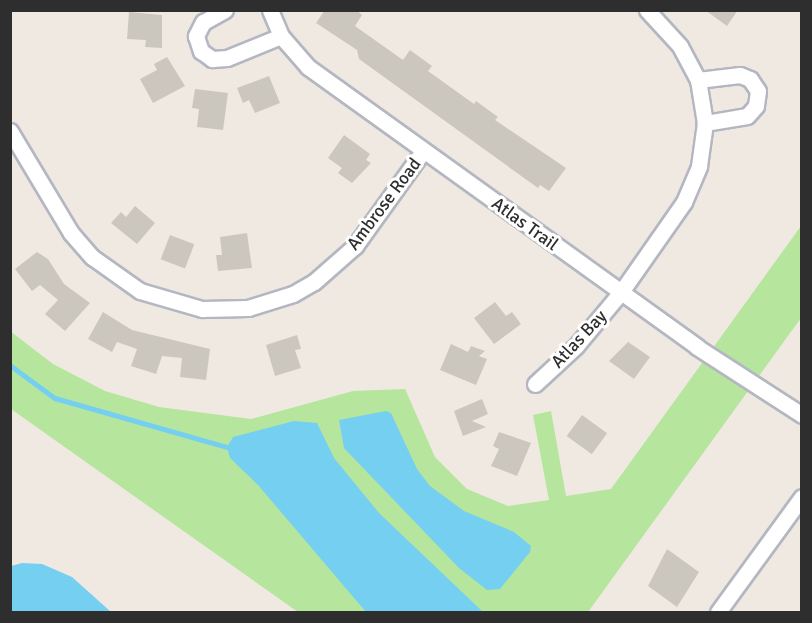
<!DOCTYPE html>
<style>
body{margin:0}
#map{position:relative;width:812px;height:623px;overflow:hidden;background:#efe9e1;font-family:Signika,sans-serif}
div>[style]{position:absolute}
.green>*{inset:0;background:#b6e59e}
.water>*{inset:0;background:#75cff0}
.stream>*{height:4.5px;margin:-2.25px;padding:0 2.25px;transform-origin:2.25px;border-radius:2.25px;background:#75cff0}
.building>*{inset:0;background:#cbc7bf;transform-origin:0 0}
.roads{filter:drop-shadow(2px 0 #b4b7c1) drop-shadow(-2px 0 #b4b7c1) drop-shadow(0 2px #b4b7c1) drop-shadow(0 -2px #b4b7c1)}
.minor>*{height:15px;margin:-7.5px;padding:0 7.5px;transform-origin:7.5px;border-radius:7.5px;background:#fff}
span{translate:-50% -50%;white-space:nowrap;text-align:center;line-height:1.15;-webkit-text-stroke:6px #fff;paint-order:stroke}
.street-label{font-size:18px;color:#2e2e2e}
.frame{position:absolute;inset:0;border:12px solid #2e2e2e;pointer-events:none}
</style>
<div id="map">
<div class="green">
<div style="clip-path:polygon(801px 226px,801px 318px,588px 612px,298px 612px,11px 409px,10px 331px,53px 364px,105px 391px,159px 407px,251px 419px,353px 391px,405px 389px,435px 457px,467px 489px,508px 506px,549px 500px,533px 415px,551px 411px,566px 496px,611px 489px)"></div>
</div>
<div class="water">
<div style="clip-path:polygon(386px 411px,391px 413px,417px 469px,430px 486px,464px 511px,514px 532px,531px 546px,530px 552px,500px 589px,487px 590px,459px 568px,344px 448px,339px 420px)"></div>
<div style="clip-path:polygon(294px 421px,317px 423px,334px 458px,379px 513px,483px 612px,366px 612px,258px 485px,230px 458px,227px 447px,233px 437px)"></div>
<div style="clip-path:polygon(22px 563px,42px 564px,72px 577px,111px 612px,11px 612px,11px 566px)"></div>
</div>
<div class="stream">
<div style="left:10px;top:365px;width:56px;rotate:36.3deg"></div>
<div style="left:55px;top:398px;width:179px;rotate:15.9deg"></div>
</div>
<div class="building">
<div style="clip-path:polygon(325px 10px,356px 10px,362px 15px,355px 26px,403px 60px,410px 50px,432px 66px,428px 71px,474px 104px,476px 101px,498px 117px,495px 120px,566px 168px,549px 191px,540px 185px,538px 188px,359px 59px,357px 50px,316px 23px)"></div>
<div style="clip-path:polygon(705px 10px,738px 10px,727px 26px)"></div>
<div style="clip-path:polygon(129px 12px,162px 15px,162px 48px,145px 47px,146px 40px,127px 39px)"></div>
<div style="clip-path:polygon(167px 57px,185px 86px,153px 103px,140px 79px,157px 70px,154px 64px)"></div>
<div style="clip-path:polygon(269px 76px,280px 103px,255px 113px,249px 100px,243px 103px,237px 88px)"></div>
<div style="clip-path:polygon(195px 89px,228px 93px,223px 130px,197px 127px,199px 109px,192px 108px)"></div>
<div style="clip-path:polygon(344px 135px,370px 154px,366px 160px,371px 163px,352px 183px,338px 173px,342px 168px,328px 158px)"></div>
<div style="clip-path:polygon(135px 206px,155px 223px,137px 244px,111px 223px,121px 212px,126px 217px)"></div>
<div style="clip-path:polygon(247px 233px,252px 268px,218px 271px,216px 255px,222px 255px,220px 237px)"></div>
<div style="left:170px;top:235px;width:26px;height:26px;rotate:21deg"></div>
<div style="clip-path:polygon(37px 252px,48px 259px,64px 284px,90px 303px,65px 331px,45px 314px,58px 300px,40px 285px,32px 291px,15px 269px)"></div>
<div style="clip-path:polygon(495px 302px,506px 316px,512px 312px,521px 324px,494px 344px,474px 318px)"></div>
<div style="clip-path:polygon(103px 312px,132px 330px,210px 349px,206px 380px,180px 377px,182px 358px,162px 356px,156px 374px,131px 366px,137px 349px,117px 342px,112px 352px,88px 339px)"></div>
<div style="clip-path:polygon(297px 335px,301px 349px,295px 350px,301px 368px,275px 376px,266px 345px)"></div>
<div style="clip-path:polygon(628px 342px,650px 357px,634px 379px,609px 361px)"></div>
<div style="clip-path:polygon(451px 344px,468px 352px,471px 346px,485px 351px,479px 356px,487px 359px,476px 385px,440px 370px)"></div>
<div style="clip-path:polygon(482px 399px,488px 414px,472px 421px,486px 427px,463px 436px,454px 411px)"></div>
<div style="left:582px;top:415px;width:31px;height:26px;rotate:36deg"></div>
<div style="clip-path:polygon(499px 432px,531px 443px,517px 476px,491px 466px,499px 449px,493px 446px)"></div>
<div style="clip-path:polygon(667px 549px,699px 572px,677px 607px,648px 586px)"></div>
</div>
<div class="roads">
<div class="minor">
<div style="left:225px;top:10px;width:25px;rotate:151deg"></div>
<div style="left:203px;top:22px;width:16px;rotate:117deg"></div>
<div style="left:196px;top:36px;width:16px;rotate:72deg"></div>
<div style="left:201px;top:51px;width:14px;rotate:36deg"></div>
<div style="left:212px;top:59px;width:15px;rotate:-4deg"></div>
<div style="left:227px;top:58px;width:58px;rotate:-22.2deg"></div>
<div style="left:270px;top:10px;width:28px;rotate:67deg"></div>
<div style="left:281px;top:36px;width:41px;rotate:48.9deg"></div>
<div style="left:308px;top:67px;width:479px;rotate:35.7deg"></div>
<div style="left:697px;top:347px;width:125px;rotate:32.9deg"></div>
<div style="left:698px;top:80px;width:42px;rotate:-6.8deg"></div>
<div style="left:740px;top:75px;width:11px;rotate:22deg"></div>
<div style="left:750px;top:79px;width:14px;rotate:56deg"></div>
<div style="left:758px;top:91px;width:15px;rotate:98deg"></div>
<div style="left:756px;top:106px;width:13px;rotate:132deg"></div>
<div style="left:747px;top:116px;width:43px;rotate:170.5deg"></div>
<div style="left:10px;top:131px;width:119px;rotate:59.1deg"></div>
<div style="left:71px;top:233px;width:32px;rotate:49deg"></div>
<div style="left:92px;top:257px;width:59px;rotate:35.3deg"></div>
<div style="left:140px;top:291px;width:65px;rotate:16.2deg"></div>
<div style="left:202px;top:309px;width:46px;rotate:-1.2deg"></div>
<div style="left:248px;top:308px;width:47px;rotate:-17.3deg"></div>
<div style="left:293px;top:294px;width:24px;rotate:-30deg"></div>
<div style="left:314px;top:282px;width:55px;rotate:-41.3deg"></div>
<div style="left:355px;top:246px;width:117px;rotate:-54.4deg"></div>
<div style="left:535px;top:384px;width:56px;rotate:-42.8deg"></div>
<div style="left:576px;top:346px;width:70px;rotate:-50.2deg"></div>
<div style="left:621px;top:292px;width:110px;rotate:-55deg"></div>
<div style="left:684px;top:202px;width:39px;rotate:-67deg"></div>
<div style="left:699px;top:166px;width:43px;rotate:-82.1deg"></div>
<div style="left:705px;top:123px;width:44px;rotate:-99.2deg"></div>
<div style="left:698px;top:80px;width:38px;rotate:-118deg"></div>
<div style="left:680px;top:46px;width:49px;rotate:-132.5deg"></div>
<div style="left:718px;top:612px;width:142px;rotate:-53.9deg"></div>
</div>
</div>
<div class="street-label">
<span style="left:384px;top:204px;rotate:-53deg">Ambrose Road</span>
<span style="left:525px;top:224px;rotate:36deg">Atlas Trail</span>
<span style="left:579px;top:339px;rotate:-47deg">Atlas Bay</span>
</div>
<div class="frame"></div>
</div>
